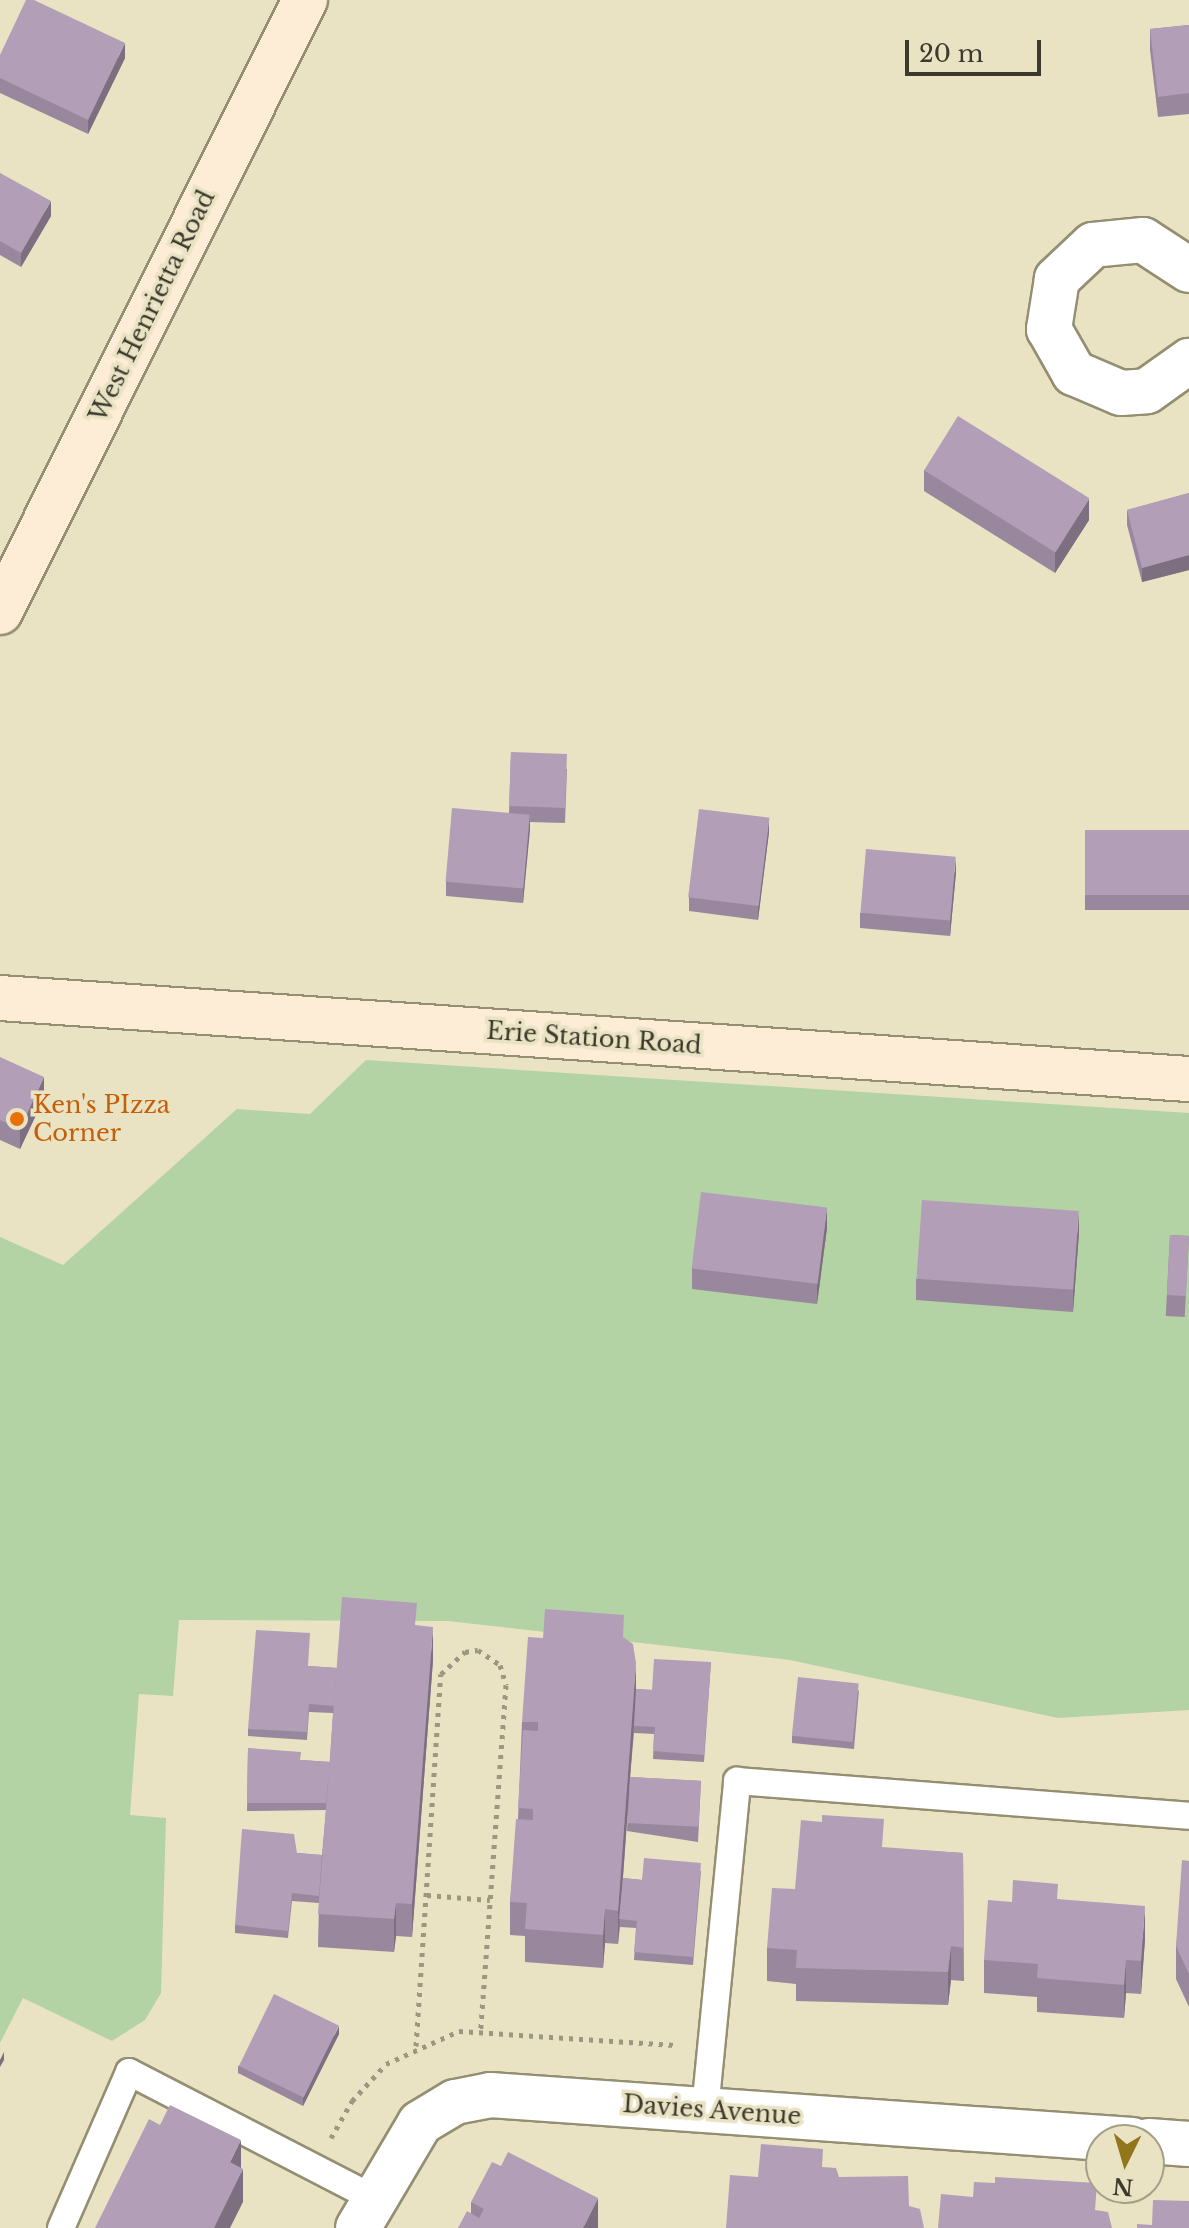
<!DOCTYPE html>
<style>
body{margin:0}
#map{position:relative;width:1189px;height:2228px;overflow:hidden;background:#e9e3c4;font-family:"Libre Baskerville",serif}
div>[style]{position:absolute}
.green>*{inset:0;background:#b4d3a4}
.path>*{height:5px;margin-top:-2.5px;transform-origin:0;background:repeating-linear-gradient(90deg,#9b9780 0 4px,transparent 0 10px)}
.roads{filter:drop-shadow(2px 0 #948e72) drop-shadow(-2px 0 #948e72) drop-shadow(0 2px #948e72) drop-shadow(0 -2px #948e72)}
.service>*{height:26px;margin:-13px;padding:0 13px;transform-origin:13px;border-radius:13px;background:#fff}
.minor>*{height:44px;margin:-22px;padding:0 22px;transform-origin:22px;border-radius:22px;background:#fff}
.secondary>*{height:44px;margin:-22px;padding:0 22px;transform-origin:22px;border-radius:22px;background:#fdecd6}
.wall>*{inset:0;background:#99889d;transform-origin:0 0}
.shaded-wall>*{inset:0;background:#7d6f80}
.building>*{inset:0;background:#b29eb7;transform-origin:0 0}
.dots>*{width:22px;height:22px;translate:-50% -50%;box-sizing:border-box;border:4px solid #e9e3c4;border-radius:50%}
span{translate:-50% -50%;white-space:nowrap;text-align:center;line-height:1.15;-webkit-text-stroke:7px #e9e3c4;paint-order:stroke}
.street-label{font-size:24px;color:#3c392d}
.food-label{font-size:24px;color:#c56008}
.left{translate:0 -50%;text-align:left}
.north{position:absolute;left:1085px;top:2124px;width:80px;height:80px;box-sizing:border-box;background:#e9e3c4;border:2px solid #a49f88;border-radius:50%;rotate:185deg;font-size:22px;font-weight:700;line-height:32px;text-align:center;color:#3c392d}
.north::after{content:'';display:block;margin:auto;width:28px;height:36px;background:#91761c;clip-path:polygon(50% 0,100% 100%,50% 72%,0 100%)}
.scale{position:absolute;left:905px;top:40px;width:136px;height:36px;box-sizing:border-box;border:4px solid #3c392d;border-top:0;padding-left:10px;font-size:24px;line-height:28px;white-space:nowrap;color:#3c392d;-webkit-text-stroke:6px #e9e3c4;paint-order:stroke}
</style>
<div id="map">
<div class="green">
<div style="clip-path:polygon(366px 1060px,1189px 1113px,1189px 1710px,1058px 1718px,790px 1660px,448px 1621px,179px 1620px,173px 1696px,139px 1694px,130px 1815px,166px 1818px,161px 1993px,145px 2020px,112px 2041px,23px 1998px,0 2043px,0 1237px,63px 1265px,237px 1109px,310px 1114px)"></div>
</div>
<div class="path">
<div style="left:427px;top:1895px;width:63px;rotate:4.5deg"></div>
<div style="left:416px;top:2046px;width:373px;rotate:-86.2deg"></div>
<div style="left:441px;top:1674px;width:33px;rotate:-43deg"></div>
<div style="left:465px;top:1652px;width:13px;rotate:-9deg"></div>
<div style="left:478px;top:1650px;width:27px;rotate:34deg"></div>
<div style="left:500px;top:1665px;width:21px;rotate:73deg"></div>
<div style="left:506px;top:1685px;width:345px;rotate:94.2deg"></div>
<div style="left:331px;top:2138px;width:43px;rotate:-60.4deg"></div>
<div style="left:352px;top:2101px;width:50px;rotate:-47.4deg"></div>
<div style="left:386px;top:2064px;width:80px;rotate:-24.3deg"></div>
<div style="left:459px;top:2031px;width:216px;rotate:3.7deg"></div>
</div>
<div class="roads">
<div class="service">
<div style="left:705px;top:2110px;width:331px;rotate:-84.4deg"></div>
<div style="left:737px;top:1781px;width:453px;rotate:4.4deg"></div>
<div style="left:61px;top:2228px;width:170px;rotate:-66.4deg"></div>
<div style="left:129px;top:2072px;width:275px;rotate:27.3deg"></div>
</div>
<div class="minor">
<div style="left:1189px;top:270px;width:55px;rotate:-146.9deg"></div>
<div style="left:1143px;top:240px;width:50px;rotate:174.3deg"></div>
<div style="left:1093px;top:245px;width:50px;rotate:136.6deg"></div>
<div style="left:1057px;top:279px;width:51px;rotate:99.1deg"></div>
<div style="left:1049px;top:329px;width:51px;rotate:60.4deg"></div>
<div style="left:1074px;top:373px;width:51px;rotate:23.1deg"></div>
<div style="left:1121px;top:393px;width:26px;rotate:-4deg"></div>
<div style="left:1147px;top:391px;width:52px;rotate:-35.5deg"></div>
<div style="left:1149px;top:2141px;width:40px;rotate:4.3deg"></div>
<div style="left:358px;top:2228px;width:122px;rotate:-59.4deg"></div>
<div style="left:420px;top:2123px;width:41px;rotate:-31deg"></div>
<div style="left:455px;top:2102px;width:36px;rotate:-11deg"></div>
<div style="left:490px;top:2095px;width:644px;rotate:4.01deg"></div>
</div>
<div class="secondary">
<div style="left:0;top:612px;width:684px;rotate:-63.51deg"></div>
<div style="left:0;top:998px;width:1192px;rotate:3.9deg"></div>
</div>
</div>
<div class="wall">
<div style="clip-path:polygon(1189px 25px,1189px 114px,1158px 117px,1150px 50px,1150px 29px)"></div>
<div style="clip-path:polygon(0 55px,125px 58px,88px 134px,0 93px)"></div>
<div style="clip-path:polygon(0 173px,51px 216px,21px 267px,0 255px)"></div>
<div style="clip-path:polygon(924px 470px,1089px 520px,1055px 573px,924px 491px)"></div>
<div style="clip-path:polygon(1189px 493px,1189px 570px,1142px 582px,1127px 525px,1127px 510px)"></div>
<div style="clip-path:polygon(511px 752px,567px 769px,565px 823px,530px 822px,523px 903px,446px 896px,446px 882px,509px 813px)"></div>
<div style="left:1085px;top:830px;width:104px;height:80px"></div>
<div style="clip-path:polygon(769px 832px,758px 920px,689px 911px,689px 897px)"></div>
<div style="clip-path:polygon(956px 872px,950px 936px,860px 928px,860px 913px)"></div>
<div style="clip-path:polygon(0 1057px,44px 1098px,20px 1149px,0 1140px)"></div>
<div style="clip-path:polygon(827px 1228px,817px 1304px,692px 1289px,692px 1268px)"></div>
<div style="clip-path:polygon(1079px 1233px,1073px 1312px,916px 1300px,916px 1279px)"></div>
<div style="left:1170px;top:1235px;width:19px;height:81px;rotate:3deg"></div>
<div style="clip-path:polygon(417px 1626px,433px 1660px,412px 1937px,396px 1936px,394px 1952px,318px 1947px,319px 1903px,292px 1901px,288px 1938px,235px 1933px,235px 1925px,297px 1853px,322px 1855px,326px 1810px,247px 1811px,248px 1748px,301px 1760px,330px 1762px,333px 1713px,309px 1712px,307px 1740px,248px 1736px,248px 1729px,308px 1666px,337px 1668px)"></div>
<div style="clip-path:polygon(624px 1638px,636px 1689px,652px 1690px,711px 1662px,704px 1762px,653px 1759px,654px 1734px,634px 1733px,630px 1777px,701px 1781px,698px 1842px,627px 1831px,628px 1808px,623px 1878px,642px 1880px,701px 1871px,693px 1965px,634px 1960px,636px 1928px,620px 1927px,618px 1944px,605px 1943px,603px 1968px,525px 1962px,525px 1936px,510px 1935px,510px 1902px,518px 1819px,522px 1722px)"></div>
<div style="clip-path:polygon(859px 1690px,854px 1749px,792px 1743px,792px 1736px)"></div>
<div style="clip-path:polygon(884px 1848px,963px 1853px,964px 1981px,951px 1980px,948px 2005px,796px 2001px,796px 1984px,767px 1981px,767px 1948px)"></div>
<div style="clip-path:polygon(1189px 1861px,1189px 2007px,1176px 1979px,1176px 1946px)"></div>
<div style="clip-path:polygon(1058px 1899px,1145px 1939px,1141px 1994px,1126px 1993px,1124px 2018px,1037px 2012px,1037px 1997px,984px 1993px,984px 1960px,1012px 1902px)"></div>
<div style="clip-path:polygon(339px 2034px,303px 2106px,238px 2073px,238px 2066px)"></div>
<div style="clip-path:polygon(471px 2202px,598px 2228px,458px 2228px,471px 2213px)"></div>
</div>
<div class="shaded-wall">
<div style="clip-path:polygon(125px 43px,125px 58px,88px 134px,88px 120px)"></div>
<div style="clip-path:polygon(51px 201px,51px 216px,21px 267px,21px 253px)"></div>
<div style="clip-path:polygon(1089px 499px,1089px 520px,1055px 573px,1055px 552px)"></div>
<div style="clip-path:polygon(1189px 555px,1189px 570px,1142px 582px,1142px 568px)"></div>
<div style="clip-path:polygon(530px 815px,530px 830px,523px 903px,523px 888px)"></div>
<div style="clip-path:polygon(769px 818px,769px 832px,758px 920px,758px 905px)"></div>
<div style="clip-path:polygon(956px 857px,956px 872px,950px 936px,950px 921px)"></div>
<div style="clip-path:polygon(44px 1077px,44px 1098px,20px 1149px,20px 1129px)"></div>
<div style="clip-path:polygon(827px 1208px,827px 1228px,817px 1304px,817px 1284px)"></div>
<div style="clip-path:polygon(1079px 1212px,1079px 1233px,1073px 1312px,1073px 1291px)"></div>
<div style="clip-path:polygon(433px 1627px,433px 1660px,412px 1937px,412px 1904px)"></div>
<div style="clip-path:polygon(636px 1663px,636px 1696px,618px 1944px,618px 1911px)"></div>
<div style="clip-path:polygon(396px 1903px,396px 1936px,394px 1952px,394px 1919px)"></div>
<div style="clip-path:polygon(1145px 1906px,1145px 1939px,1141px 1994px,1141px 1961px)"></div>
<div style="clip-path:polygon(605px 1909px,605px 1943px,603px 1968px,603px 1935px)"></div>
<div style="clip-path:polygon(951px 1946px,951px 1980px,948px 2005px,948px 1972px)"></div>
<div style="clip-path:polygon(1126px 1960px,1126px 1993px,1124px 2018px,1124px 1985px)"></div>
<div style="clip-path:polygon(339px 2026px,339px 2034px,303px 2106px,303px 2098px)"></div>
<div style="clip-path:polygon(4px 2052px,4px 2060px,0 2067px,0 2060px)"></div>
<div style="clip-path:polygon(241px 2140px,241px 2173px,243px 2169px,243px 2202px,230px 2228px,214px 2228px,230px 2162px)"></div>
<div style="clip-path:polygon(598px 2198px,598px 2228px,583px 2228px)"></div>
</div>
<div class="building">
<div style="clip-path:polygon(26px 0,34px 0,125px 43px,88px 120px,0 78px,0 55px)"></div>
<div style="clip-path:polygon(1189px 25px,1189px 93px,1158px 97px,1150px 29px)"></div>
<div style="clip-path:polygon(0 173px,51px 201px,21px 253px,0 241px)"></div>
<div style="left:958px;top:416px;width:155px;height:64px;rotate:32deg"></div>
<div style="clip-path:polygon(1189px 493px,1189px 555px,1142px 568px,1127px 510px)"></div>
<div style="left:511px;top:752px;width:56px;height:54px;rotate:2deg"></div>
<div style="left:452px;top:808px;width:78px;height:74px;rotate:5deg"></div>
<div style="left:699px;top:809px;width:71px;height:89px;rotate:7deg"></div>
<div style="left:1085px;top:830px;width:104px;height:65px"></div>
<div style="left:866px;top:849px;width:90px;height:64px;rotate:5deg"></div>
<div style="clip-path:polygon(0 1057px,44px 1077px,20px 1129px,0 1120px)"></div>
<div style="left:701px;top:1192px;width:127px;height:77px;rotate:7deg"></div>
<div style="left:922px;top:1200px;width:157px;height:79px;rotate:4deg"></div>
<div style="left:1170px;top:1235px;width:19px;height:60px;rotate:3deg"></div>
<div style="clip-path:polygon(342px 1597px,417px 1603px,415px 1625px,433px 1627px,412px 1904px,396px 1903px,394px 1919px,318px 1914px)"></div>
<div style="clip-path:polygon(545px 1609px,624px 1615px,623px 1637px,633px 1644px,636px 1663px,618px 1911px,605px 1909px,603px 1935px,525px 1929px,527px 1903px,510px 1902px,516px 1819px,533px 1820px,533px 1809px,518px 1808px,523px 1730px,538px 1731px,538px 1722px,522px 1722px,528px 1637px,543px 1638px)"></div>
<div style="clip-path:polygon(256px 1630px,310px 1633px,308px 1666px,337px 1668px,334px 1706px,309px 1704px,307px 1732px,248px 1729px)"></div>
<div style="clip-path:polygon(654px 1659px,711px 1662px,704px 1755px,653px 1751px,655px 1727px,634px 1726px,636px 1689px,652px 1690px)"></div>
<div style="left:798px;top:1677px;width:61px;height:59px;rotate:6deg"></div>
<div style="clip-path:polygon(248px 1748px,301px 1752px,300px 1760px,330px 1762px,326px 1803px,247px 1803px)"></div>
<div style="left:630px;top:1777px;width:71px;height:46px;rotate:3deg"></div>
<div style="clip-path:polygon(822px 1815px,884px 1819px,882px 1847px,963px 1853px,964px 1948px,951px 1946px,948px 1972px,796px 1968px,797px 1950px,767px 1948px,772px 1888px,795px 1889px,801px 1820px,822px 1822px)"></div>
<div style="clip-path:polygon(242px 1829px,294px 1834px,297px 1853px,322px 1855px,319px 1896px,292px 1893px,288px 1931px,235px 1925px)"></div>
<div style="clip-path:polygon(644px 1858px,701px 1863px,693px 1957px,634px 1952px,637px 1921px,619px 1919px,623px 1878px,642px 1880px)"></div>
<div style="clip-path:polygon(1182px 1860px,1189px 1861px,1189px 1974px,1176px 1946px)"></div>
<div style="clip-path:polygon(1013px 1880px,1058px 1884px,1057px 1899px,1145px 1906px,1141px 1961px,1126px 1960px,1124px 1985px,1037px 1978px,1038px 1964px,984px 1960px,988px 1900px,1012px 1902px)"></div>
<div style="left:274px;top:1994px;width:72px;height:80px;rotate:26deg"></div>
<div style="clip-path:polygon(170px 2105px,241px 2140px,230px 2162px,243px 2169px,214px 2228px,95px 2228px,149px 2119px,160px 2125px)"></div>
<div style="clip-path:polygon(761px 2144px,823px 2149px,822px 2167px,836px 2168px,839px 2177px,908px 2176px,909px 2206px,920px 2209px,924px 2228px,726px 2228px,730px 2175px,758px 2177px)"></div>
<div style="clip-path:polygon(508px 2152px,598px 2198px,583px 2228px,458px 2228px,467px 2211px,479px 2218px,484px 2209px,471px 2202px,492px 2162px,501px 2166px)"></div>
<div style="clip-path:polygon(995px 2177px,1097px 2183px,1095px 2210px,1108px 2212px,1112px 2228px,938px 2228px,941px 2194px,973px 2197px,974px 2182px,995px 2183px)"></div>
<div style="clip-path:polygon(1153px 2200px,1189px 2201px,1189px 2228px,1137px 2228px,1137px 2224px,1152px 2225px)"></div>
</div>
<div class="dots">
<div style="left:17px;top:1119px;background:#e8710a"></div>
</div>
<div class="street-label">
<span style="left:152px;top:306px;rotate:-64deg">West Henrietta Road</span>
<span style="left:594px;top:1038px;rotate:4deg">Erie Station Road</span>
<span style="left:712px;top:2110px;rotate:4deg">Davies Avenue</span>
</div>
<div class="food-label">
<span class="left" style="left:33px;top:1119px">Ken's PIzza<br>Corner</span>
</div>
<div class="north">N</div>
<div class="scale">20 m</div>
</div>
